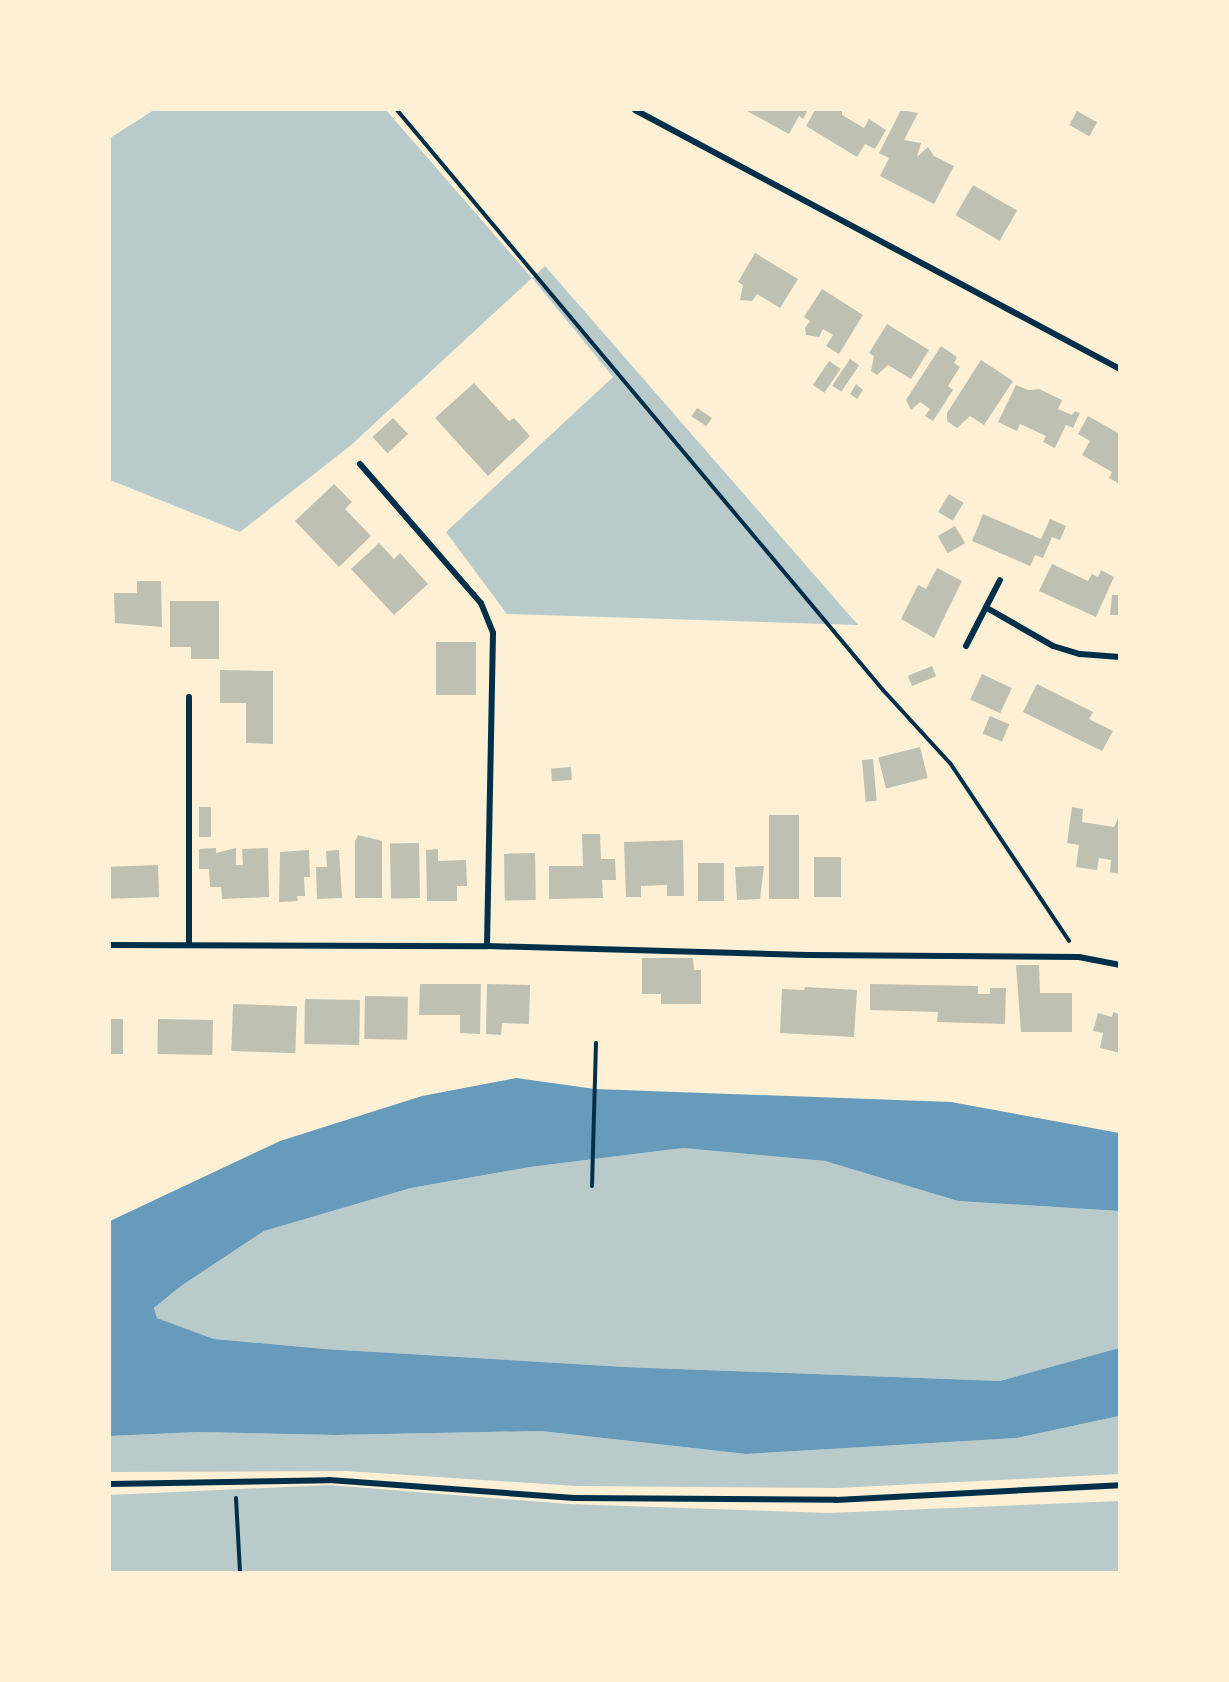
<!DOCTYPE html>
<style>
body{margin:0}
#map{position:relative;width:1229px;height:1682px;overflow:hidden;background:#fdf0d5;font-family:"Open Sans",sans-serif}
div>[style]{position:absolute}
.green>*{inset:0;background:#b9caca}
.water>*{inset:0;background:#669bbc}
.building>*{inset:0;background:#bec0b2;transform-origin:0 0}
.path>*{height:4px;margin:-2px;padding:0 2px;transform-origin:2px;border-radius:2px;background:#003049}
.minor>*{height:6px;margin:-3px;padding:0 3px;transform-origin:3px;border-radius:3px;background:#003049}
span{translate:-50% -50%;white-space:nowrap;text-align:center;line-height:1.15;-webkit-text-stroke:4.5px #fdf0d5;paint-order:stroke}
.frame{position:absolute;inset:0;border:111px solid #fdf0d5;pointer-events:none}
</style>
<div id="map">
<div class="green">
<div style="clip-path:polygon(154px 110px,386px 110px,532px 278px,545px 266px,858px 625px,507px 614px,446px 532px,613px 377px,532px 278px,350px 446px,240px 532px,110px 480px,110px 138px)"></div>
<div style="clip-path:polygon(683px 1148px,825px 1161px,958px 1201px,1119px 1211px,1119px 1348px,1000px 1381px,625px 1367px,325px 1349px,214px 1339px,157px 1318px,154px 1308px,181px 1286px,264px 1231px,411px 1188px,530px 1167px)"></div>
<div style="clip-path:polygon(1119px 1416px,1120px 1474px,836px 1488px,576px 1486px,347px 1471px,110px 1472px,110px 1436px,199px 1432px,335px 1435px,541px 1431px,746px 1454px,1017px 1438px)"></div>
<div style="clip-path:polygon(329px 1485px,568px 1504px,829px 1513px,1119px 1501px,1119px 1572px,110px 1572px,110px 1495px)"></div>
</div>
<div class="water">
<div style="clip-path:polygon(516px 1078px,595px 1089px,951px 1102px,1119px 1133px,1119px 1211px,958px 1201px,825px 1161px,683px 1148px,530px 1167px,411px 1188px,264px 1231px,181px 1286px,154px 1308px,157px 1318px,214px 1339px,325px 1349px,625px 1367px,1000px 1381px,1119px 1348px,1119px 1416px,1017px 1438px,746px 1454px,541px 1431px,335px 1435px,199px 1432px,110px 1436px,110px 1221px,280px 1141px,422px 1096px)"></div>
</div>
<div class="building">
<div style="clip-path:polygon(745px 110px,808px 110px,803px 119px,799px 116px,789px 134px)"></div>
<div style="clip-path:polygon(815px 110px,842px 110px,842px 115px,864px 128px,869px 119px,886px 130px,875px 149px,865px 144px,857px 157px,806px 126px)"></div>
<div style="clip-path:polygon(901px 110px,918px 113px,904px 140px,921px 143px,917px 157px,928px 147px,934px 156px,954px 166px,934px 204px,880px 176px,889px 158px,879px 153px)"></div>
<div style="left:1077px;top:111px;width:23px;height:16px;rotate:29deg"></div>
<div style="left:973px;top:185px;width:51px;height:35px;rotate:30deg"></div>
<div style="clip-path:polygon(755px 253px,798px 279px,780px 308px,757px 294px,752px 301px,740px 300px,743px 285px,738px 282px)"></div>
<div style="clip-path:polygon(822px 289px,863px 315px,839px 354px,826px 346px,833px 335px,823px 329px,819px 337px,806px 335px,805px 328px,810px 321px,804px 317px)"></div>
<div style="clip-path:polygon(887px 324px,929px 350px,911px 379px,888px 365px,877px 375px,871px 371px,874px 356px,869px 353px)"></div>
<div style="clip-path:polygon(941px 346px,957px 357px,954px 363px,960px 367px,948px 386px,953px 390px,933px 421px,925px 416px,930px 409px,920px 402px,911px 410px,906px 400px)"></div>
<div style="left:850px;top:359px;width:11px;height:32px;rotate:34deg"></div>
<div style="clip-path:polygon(981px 360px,1013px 381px,984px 425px,970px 416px,957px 428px,947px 421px,947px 413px)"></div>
<div style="left:829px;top:361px;width:14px;height:29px;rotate:34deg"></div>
<div style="clip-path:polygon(474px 383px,509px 421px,514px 418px,530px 436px,488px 476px,435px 418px)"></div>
<div style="clip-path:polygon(856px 384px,863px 390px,857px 399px,850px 394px)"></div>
<div style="clip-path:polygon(1016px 385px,1028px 390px,1039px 389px,1062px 400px,1058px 409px,1072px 415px,1075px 411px,1080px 413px,1073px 428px,1066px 425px,1055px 448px,1043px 442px,1046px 436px,1020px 424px,1017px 431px,998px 422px)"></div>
<div style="left:697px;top:408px;width:18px;height:10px;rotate:34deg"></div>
<div style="clip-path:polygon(1088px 416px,1120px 434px,1120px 484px,1109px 478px,1112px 472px,1082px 455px,1090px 441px,1078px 434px)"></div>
<div style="left:393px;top:418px;width:22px;height:28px;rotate:47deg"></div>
<div style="clip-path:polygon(334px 484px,352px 502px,345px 509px,371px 536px,339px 567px,295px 521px)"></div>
<div style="left:949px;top:494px;width:17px;height:21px;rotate:31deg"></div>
<div style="clip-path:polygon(983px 514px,1041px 539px,1050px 519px,1066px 526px,1060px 540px,1052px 537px,1043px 558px,1035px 555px,1030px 566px,972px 541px)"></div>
<div style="left:955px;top:526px;width:20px;height:20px;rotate:60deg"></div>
<div style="clip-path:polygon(379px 543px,394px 559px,400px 553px,428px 584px,394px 615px,351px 569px)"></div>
<div style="clip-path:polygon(1052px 564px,1088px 581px,1092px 574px,1098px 577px,1101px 570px,1114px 577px,1096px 617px,1039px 591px)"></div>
<div style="clip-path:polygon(937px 568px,962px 581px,934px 638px,901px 619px,918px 585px,926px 589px)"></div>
<div style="clip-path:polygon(137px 581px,161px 581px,162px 627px,115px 623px,114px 593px,137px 593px)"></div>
<div style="clip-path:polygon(1112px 595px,1120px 595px,1120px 615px,1110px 615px)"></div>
<div style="clip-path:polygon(170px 601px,219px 601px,219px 659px,191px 659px,191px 647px,170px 647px)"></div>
<div style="left:436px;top:642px;width:40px;height:53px"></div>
<div style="left:932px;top:666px;width:11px;height:26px;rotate:68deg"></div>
<div style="clip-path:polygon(220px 670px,273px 671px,273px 744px,246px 743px,246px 703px,220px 703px)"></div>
<div style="left:982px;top:674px;width:33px;height:28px;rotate:25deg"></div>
<div style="clip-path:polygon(1037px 684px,1093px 712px,1089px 719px,1113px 731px,1102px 751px,1023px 712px)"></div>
<div style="left:990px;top:716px;width:21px;height:19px;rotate:23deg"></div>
<div style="left:920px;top:747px;width:32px;height:43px;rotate:76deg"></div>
<div style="left:873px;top:759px;width:42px;height:11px;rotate:85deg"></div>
<div style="left:571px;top:767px;width:13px;height:20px;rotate:86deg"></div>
<div style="left:199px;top:807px;width:12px;height:30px"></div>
<div style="clip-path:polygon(1072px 807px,1083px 809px,1082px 822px,1114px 827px,1120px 814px,1120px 874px,1110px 872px,1111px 860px,1099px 858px,1097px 870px,1076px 867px,1079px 845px,1067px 843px)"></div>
<div style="left:769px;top:815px;width:30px;height:84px"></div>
<div style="clip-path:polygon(582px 834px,600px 834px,601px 859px,615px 859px,616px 880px,602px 880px,603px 898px,549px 899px,549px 866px,583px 866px)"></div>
<div style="clip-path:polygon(358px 835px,382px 841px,382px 898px,355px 898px,355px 841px)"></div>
<div style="clip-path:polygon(683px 840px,684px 896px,667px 896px,667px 885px,641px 886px,641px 897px,626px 897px,624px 842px)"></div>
<div style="left:419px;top:843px;width:55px;height:29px;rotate:89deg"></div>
<div style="clip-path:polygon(216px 848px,216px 853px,236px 848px,236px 865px,243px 865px,242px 849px,268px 848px,269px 897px,222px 899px,221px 887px,210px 887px,209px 869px,199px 869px,199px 849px)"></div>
<div style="clip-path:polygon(438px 849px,438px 861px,466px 860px,467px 886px,457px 886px,457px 901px,427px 901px,426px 850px)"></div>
<div style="clip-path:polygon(309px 850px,310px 877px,304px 877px,305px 896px,297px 896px,298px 901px,279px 902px,280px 852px)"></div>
<div style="clip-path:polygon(339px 850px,342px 898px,317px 899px,316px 867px,327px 867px,326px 851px)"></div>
<div style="left:535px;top:853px;width:47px;height:31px;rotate:89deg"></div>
<div style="left:814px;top:857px;width:27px;height:40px"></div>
<div style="left:724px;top:863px;width:38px;height:26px;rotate:90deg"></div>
<div style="left:158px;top:865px;width:32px;height:48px;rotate:88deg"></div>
<div style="clip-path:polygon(764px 866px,760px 899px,737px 900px,735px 867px)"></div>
<div style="clip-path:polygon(642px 958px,693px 958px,694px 970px,701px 970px,701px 1004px,661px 1004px,661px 994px,642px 994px)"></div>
<div style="clip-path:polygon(1016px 965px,1039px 965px,1040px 993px,1072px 993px,1072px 1032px,1021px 1032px)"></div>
<div style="clip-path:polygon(420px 984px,481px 984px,480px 1034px,460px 1033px,460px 1015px,419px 1015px)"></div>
<div style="clip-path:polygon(487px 984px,530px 985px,529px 1024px,502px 1023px,501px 1035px,486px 1034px)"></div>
<div style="clip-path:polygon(870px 984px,978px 986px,978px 994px,990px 994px,990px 988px,1006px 988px,1005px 1024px,937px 1022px,938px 1012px,870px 1010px)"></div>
<div style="clip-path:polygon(805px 987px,857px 990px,854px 1037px,780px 1033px,782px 989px,804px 990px)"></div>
<div style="left:365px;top:996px;width:43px;height:43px;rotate:1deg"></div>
<div style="left:305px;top:999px;width:55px;height:45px;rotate:1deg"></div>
<div style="left:233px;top:1004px;width:64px;height:47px;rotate:2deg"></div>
<div style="clip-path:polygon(1113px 1012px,1120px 1014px,1120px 1053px,1100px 1048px,1103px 1033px,1093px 1031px,1098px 1013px,1112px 1017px)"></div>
<div style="left:110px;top:1019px;width:13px;height:35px"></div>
<div style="left:158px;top:1019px;width:55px;height:35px;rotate:1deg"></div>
</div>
<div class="path">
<div style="left:397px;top:110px;width:757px;rotate:50.04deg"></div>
<div style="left:883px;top:690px;width:99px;rotate:47.5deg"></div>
<div style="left:950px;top:763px;width:214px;rotate:56.2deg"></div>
<div style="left:592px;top:1186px;width:143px;rotate:-88.4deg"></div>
<div style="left:236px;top:1498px;width:74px;rotate:86.9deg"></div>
</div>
<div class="minor">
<div style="left:635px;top:110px;width:550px;rotate:28.1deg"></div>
<div style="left:360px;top:464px;width:184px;rotate:49deg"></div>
<div style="left:481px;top:603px;width:32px;rotate:68deg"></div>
<div style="left:493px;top:633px;width:313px;rotate:91.1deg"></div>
<div style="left:987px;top:608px;width:76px;rotate:29.9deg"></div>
<div style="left:1053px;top:646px;width:28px;rotate:17deg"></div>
<div style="left:1080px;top:654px;width:40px;rotate:4.3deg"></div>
<div style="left:966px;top:646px;width:74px;rotate:-62.7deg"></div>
<div style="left:110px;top:945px;width:377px;rotate:0.2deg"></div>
<div style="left:487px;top:946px;width:321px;rotate:1.6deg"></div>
<div style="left:808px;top:955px;width:271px;rotate:0.4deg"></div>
<div style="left:1079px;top:957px;width:42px;rotate:11deg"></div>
<div style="left:189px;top:945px;width:248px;rotate:-90deg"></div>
<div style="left:110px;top:1484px;width:219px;rotate:-1deg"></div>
<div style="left:329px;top:1480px;width:246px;rotate:4.2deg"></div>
<div style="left:574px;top:1498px;width:262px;rotate:0.4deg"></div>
<div style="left:836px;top:1500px;width:284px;rotate:-3deg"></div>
</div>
<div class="frame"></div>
</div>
